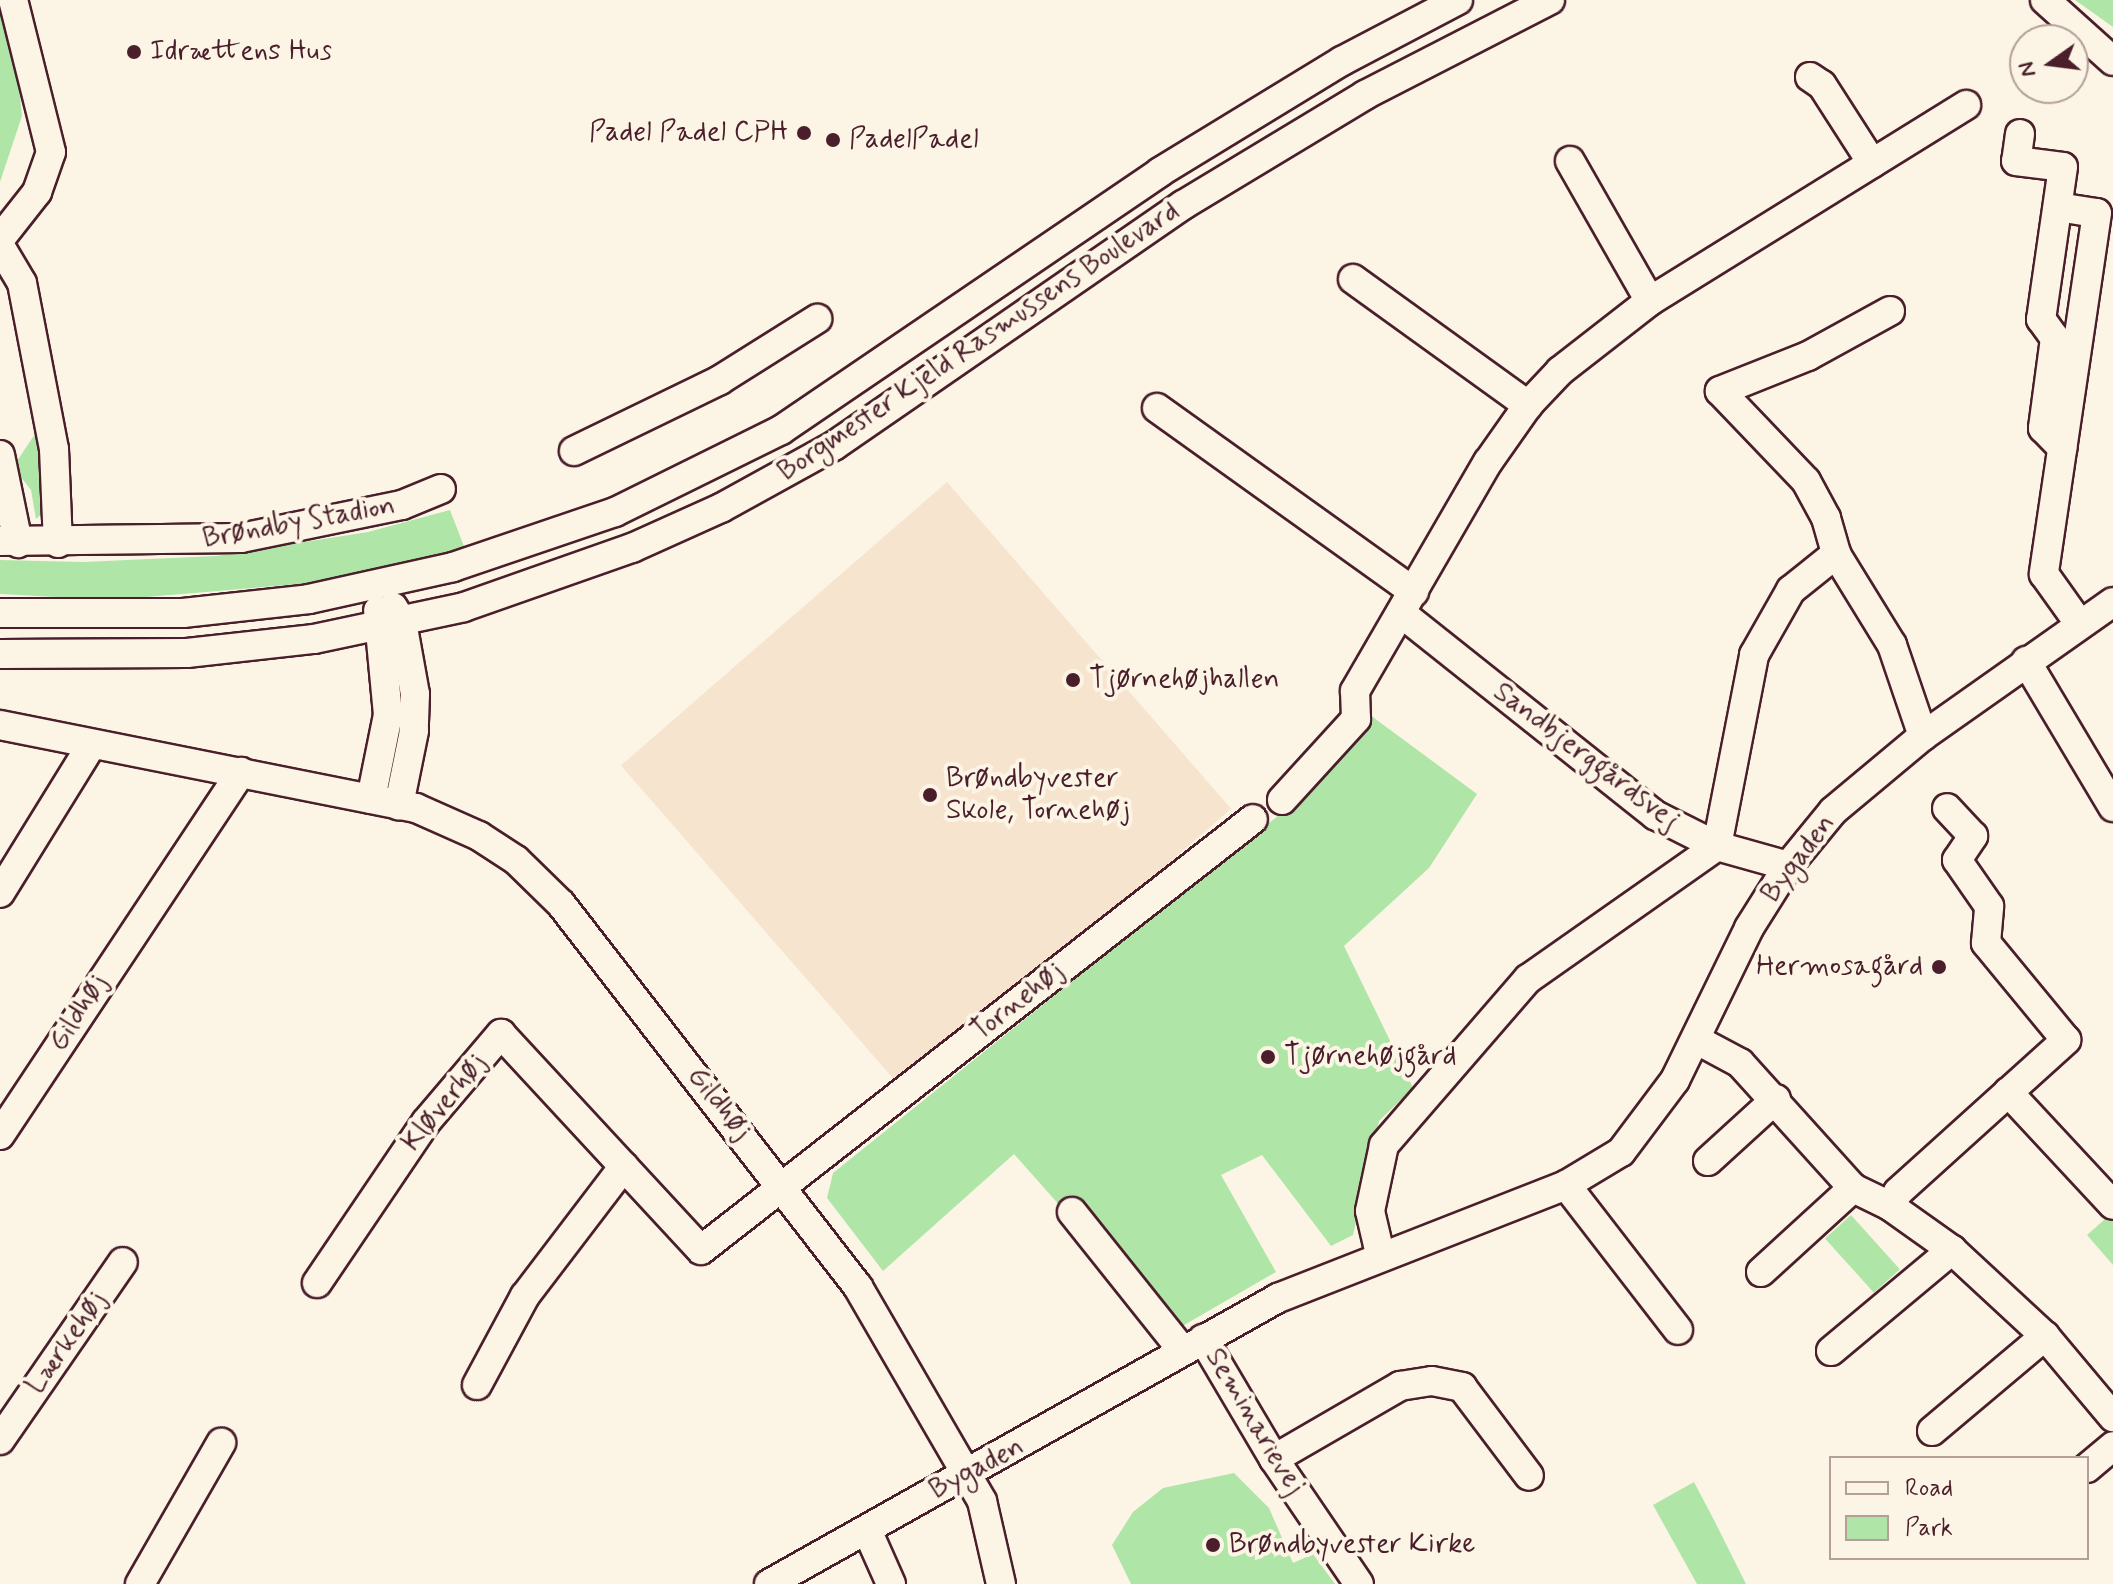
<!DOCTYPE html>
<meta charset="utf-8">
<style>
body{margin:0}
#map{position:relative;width:2113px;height:1584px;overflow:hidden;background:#fcf5e5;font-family:Mynerve,sans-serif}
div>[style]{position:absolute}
.built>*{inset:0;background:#f6e4ce;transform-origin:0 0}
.green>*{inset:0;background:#afe6a8;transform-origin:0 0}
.roads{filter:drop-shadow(2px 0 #4a1f2b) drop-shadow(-2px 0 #4a1f2b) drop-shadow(0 2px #4a1f2b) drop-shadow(0 -2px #4a1f2b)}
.minor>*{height:28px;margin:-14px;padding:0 14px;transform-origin:14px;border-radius:14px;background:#fcf5e5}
.dots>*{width:22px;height:22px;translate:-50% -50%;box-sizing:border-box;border:4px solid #fcf5e5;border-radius:50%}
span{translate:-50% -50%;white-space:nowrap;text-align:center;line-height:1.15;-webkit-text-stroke:8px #fcf5e5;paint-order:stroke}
.poi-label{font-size:28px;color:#4a1f2b}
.left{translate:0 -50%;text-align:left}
.right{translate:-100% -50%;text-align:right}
.street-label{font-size:28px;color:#4a1f2b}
.legend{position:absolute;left:1829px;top:1456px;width:260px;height:104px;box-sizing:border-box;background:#fcf5e5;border:2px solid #b59f9b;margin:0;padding:10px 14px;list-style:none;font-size:24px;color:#4a1f2b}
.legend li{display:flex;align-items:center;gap:16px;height:40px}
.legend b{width:40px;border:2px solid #b59f9b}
.north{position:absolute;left:2009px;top:24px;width:80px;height:80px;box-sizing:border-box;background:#fcf5e5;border:2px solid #b59f9b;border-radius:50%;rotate:256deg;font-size:22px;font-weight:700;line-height:32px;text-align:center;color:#4a1f2b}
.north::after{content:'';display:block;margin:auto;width:28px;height:36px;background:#4a1f2b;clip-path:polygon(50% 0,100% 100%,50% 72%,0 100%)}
</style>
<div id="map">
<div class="built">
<div style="left:947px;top:482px;width:433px;height:432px;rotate:49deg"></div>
</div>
<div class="green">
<div style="clip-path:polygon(0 0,18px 76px,22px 116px,0 182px)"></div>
<div style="clip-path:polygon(2075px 0,2113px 0,2113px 27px)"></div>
<div style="clip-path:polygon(39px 428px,45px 511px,36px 519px,31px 490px,13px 467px)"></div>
<div style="clip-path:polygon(450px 510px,465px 549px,311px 583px,111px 600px,0 594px,0 560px,83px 562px,216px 556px,368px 532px)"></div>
<div style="clip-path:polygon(1366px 712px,1477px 794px,1429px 868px,1344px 946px,1413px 1088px,1379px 1121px,1353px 1235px,1331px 1246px,1262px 1155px,1221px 1175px,1276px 1272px,1172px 1332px,1014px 1154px,883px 1271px,827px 1198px,833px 1173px,1309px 791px)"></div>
<div style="clip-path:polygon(2113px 1212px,2113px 1265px,2087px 1235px)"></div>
<div style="left:1851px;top:1215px;width:73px;height:35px;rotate:48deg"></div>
<div style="clip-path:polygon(1234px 1473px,1269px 1508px,1293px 1563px,1313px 1554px,1335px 1584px,1131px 1584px,1112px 1545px,1133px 1512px,1163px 1488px)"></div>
<div style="clip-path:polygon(1694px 1482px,1715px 1522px,1746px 1584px,1697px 1584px,1653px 1505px)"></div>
</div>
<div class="roads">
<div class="minor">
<div style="left:2045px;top:0;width:91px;rotate:41.9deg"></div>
<div style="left:1810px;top:77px;width:14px;rotate:34deg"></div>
<div style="left:1822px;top:85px;width:93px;rotate:57.3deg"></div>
<div style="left:2020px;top:134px;width:27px;rotate:98deg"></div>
<div style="left:2016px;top:161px;width:47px;rotate:7.3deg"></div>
<div style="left:2063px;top:167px;width:154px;rotate:98.2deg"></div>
<div style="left:2041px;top:319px;width:24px;rotate:54deg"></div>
<div style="left:2055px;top:338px;width:91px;rotate:97.6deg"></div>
<div style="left:2043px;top:428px;width:28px;rotate:46deg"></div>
<div style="left:1570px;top:161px;width:161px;rotate:60.3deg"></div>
<div style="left:2058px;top:207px;width:39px;rotate:9deg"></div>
<div style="left:2097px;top:213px;width:365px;rotate:98.4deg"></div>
<div style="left:2044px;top:574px;width:60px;rotate:54.5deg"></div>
<div style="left:0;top:239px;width:60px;rotate:-51.8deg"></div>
<div style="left:37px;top:192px;width:42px;rotate:-70.7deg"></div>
<div style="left:51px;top:152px;width:157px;rotate:-104deg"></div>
<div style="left:0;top:246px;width:43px;rotate:59.3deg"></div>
<div style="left:22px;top:283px;width:169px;rotate:79.1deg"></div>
<div style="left:54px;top:449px;width:94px;rotate:87.6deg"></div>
<div style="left:1353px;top:279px;width:216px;rotate:35.8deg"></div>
<div style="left:1890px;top:311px;width:94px;rotate:151.2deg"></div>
<div style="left:1808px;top:356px;width:95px;rotate:158.3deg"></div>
<div style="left:1720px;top:391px;width:124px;rotate:46.3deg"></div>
<div style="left:1806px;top:481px;width:42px;rotate:61.6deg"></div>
<div style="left:1826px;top:518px;width:37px;rotate:74deg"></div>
<div style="left:1836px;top:554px;width:107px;rotate:58.4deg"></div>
<div style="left:1892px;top:645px;width:96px;rotate:71.2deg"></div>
<div style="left:1157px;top:408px;width:316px;rotate:35.6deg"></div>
<div style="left:574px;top:451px;width:162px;rotate:-25.9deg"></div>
<div style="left:720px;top:380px;width:115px;rotate:-32.2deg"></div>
<div style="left:0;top:455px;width:90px;rotate:78.4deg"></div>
<div style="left:0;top:541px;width:241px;rotate:-0.7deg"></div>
<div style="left:241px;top:538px;width:164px;rotate:-11.6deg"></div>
<div style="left:402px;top:505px;width:42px;rotate:-22.3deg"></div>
<div style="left:393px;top:607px;width:17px;rotate:59deg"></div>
<div style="left:402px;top:622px;width:73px;rotate:79.8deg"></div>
<div style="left:415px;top:694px;width:37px;rotate:92deg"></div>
<div style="left:414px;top:731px;width:76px;rotate:101.5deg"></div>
<div style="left:0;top:613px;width:183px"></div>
<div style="left:183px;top:613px;width:127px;rotate:-6.3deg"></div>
<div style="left:309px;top:599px;width:148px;rotate:-12.5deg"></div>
<div style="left:453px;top:567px;width:171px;rotate:-18.8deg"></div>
<div style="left:615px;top:512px;width:185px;rotate:-26.3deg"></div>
<div style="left:781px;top:430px;width:458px;rotate:-34.2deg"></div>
<div style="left:1160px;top:172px;width:213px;rotate:-31.4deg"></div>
<div style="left:1342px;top:61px;width:131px;rotate:-27.7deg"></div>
<div style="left:1401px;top:613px;width:325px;rotate:38.5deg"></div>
<div style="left:1655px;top:815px;width:69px;rotate:26.6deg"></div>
<div style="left:1717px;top:846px;width:74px;rotate:15.7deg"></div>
<div style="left:0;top:654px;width:187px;rotate:-0.3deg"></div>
<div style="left:187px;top:653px;width:128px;rotate:-6.3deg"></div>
<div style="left:314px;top:639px;width:153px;rotate:-12deg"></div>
<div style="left:464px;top:607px;width:178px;rotate:-19.4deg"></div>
<div style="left:632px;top:548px;width:98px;rotate:-24.2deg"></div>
<div style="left:721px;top:508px;width:130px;rotate:-28.9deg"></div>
<div style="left:835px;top:445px;width:423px;rotate:-34.6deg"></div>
<div style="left:1183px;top:205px;width:213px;rotate:-31.1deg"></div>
<div style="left:1365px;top:95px;width:208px;rotate:-27.2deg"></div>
<div style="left:2026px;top:661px;width:170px;rotate:59.2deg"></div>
<div style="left:0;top:725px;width:424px;rotate:11.3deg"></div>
<div style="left:416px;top:808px;width:69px;rotate:24deg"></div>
<div style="left:479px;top:836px;width:44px;rotate:33deg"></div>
<div style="left:516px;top:860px;width:63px;rotate:44.4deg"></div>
<div style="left:561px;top:904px;width:485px;rotate:52.2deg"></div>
<div style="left:858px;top:1287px;width:247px;rotate:59.9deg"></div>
<div style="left:982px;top:1501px;width:85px;rotate:77.1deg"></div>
<div style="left:371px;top:799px;width:86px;rotate:-78.6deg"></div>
<div style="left:388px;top:715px;width:105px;rotate:-95.4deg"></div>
<div style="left:1282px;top:800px;width:110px;rotate:-47.6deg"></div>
<div style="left:1356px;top:719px;width:28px;rotate:-92deg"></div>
<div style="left:1355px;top:691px;width:265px;rotate:-59.9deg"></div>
<div style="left:1488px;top:462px;width:70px;rotate:-54.9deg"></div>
<div style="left:1528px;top:405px;width:47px;rotate:-46.7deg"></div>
<div style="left:1560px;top:371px;width:114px;rotate:-37.9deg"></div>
<div style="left:1650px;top:301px;width:372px;rotate:-31.8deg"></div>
<div style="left:1717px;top:846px;width:195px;rotate:-79deg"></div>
<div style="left:1754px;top:655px;width:75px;rotate:-60.4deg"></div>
<div style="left:1791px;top:590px;width:58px;rotate:-38.7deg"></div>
<div style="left:0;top:893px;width:175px;rotate:-58.3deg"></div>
<div style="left:1697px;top:1040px;width:49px;rotate:28.1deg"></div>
<div style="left:1740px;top:1063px;width:169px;rotate:47.9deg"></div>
<div style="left:1853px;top:1188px;width:41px;rotate:25.9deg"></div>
<div style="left:1890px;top:1206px;width:76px;rotate:35.4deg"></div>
<div style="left:1952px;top:1250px;width:127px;rotate:42.8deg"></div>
<div style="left:2045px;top:1336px;width:106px;rotate:50deg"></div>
<div style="left:2008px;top:1092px;width:154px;rotate:47.1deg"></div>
<div style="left:0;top:1135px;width:436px;rotate:-56.4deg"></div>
<div style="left:1708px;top:1161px;width:92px;rotate:-42.4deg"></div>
<div style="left:1566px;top:1185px;width:183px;rotate:52.3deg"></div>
<div style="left:1890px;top:1206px;width:16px;rotate:-60deg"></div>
<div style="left:1898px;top:1192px;width:227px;rotate:-42.1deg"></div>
<div style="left:2066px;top:1040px;width:126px;rotate:-129.5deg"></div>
<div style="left:1986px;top:943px;width:37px;rotate:-85deg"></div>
<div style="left:1989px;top:906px;width:56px;rotate:-124.8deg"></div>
<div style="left:1957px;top:860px;width:29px;rotate:-56deg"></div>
<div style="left:1973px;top:836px;width:38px;rotate:-133deg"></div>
<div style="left:1072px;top:1212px;width:176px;rotate:51.4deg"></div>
<div style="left:1380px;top:1254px;width:44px;rotate:-103.1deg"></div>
<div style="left:1370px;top:1211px;width:67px;rotate:-78deg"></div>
<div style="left:1384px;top:1145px;width:220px;rotate:-49.1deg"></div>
<div style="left:1528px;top:979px;width:231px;rotate:-35.1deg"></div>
<div style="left:1761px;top:1272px;width:125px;rotate:-42.4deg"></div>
<div style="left:317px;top:1283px;width:194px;rotate:-55.9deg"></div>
<div style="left:426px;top:1122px;width:116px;rotate:-49.6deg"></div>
<div style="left:501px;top:1034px;width:294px;rotate:47.2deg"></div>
<div style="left:701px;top:1250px;width:700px;rotate:-37.98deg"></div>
<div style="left:1203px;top:1339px;width:139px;rotate:59.4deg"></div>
<div style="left:1274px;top:1459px;width:151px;rotate:55.8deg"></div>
<div style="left:1831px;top:1351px;width:158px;rotate:-39.9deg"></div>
<div style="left:477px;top:1385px;width:101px;rotate:-61.7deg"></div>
<div style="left:525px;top:1296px;width:163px;rotate:-52.7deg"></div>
<div style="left:1932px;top:1431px;width:148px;rotate:-40.1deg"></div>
<div style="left:0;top:1440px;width:216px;rotate:-55.4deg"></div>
<div style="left:1274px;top:1459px;width:146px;rotate:-30.1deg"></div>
<div style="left:1400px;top:1386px;width:32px;rotate:-9deg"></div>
<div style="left:1432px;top:1381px;width:31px;rotate:11deg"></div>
<div style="left:1462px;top:1387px;width:111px;rotate:53deg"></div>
<div style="left:2087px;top:1468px;width:34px;rotate:-40deg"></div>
<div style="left:867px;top:1530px;width:59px;rotate:66deg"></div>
<div style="left:140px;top:1584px;width:163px;rotate:-60.1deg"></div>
<div style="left:769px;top:1584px;width:584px;rotate:-29.33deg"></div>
<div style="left:1278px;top:1298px;width:309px;rotate:-21.4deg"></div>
<div style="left:1566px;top:1185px;width:64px;rotate:-31deg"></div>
<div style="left:1621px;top:1152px;width:90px;rotate:-53.1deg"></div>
<div style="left:1675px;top:1080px;width:169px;rotate:-64deg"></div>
<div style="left:1749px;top:928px;width:73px;rotate:-57.8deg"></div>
<div style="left:1788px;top:866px;width:71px;rotate:-50.7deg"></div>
<div style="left:1833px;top:811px;width:117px;rotate:-39.8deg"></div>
<div style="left:1923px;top:736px;width:232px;rotate:-35.2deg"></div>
</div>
</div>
<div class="dots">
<div style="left:134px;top:52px;background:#4a1f2b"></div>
<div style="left:804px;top:133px;background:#4a1f2b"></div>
<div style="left:833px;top:140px;background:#4a1f2b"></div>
<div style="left:1073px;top:680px;background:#4a1f2b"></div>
<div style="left:930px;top:795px;background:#4a1f2b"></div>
<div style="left:1939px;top:967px;background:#4a1f2b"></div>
<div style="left:1268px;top:1057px;background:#4a1f2b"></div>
<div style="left:1213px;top:1545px;background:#4a1f2b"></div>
</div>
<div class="poi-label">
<span class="left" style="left:150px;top:52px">Idrættens Hus</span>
<span class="right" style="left:788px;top:133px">Padel Padel CPH</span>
<span class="left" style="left:849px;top:140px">PadelPadel</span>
<span class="left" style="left:1089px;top:680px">Tjørnehøjhallen</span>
<span class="left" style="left:946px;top:795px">Brøndbyvester<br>Skole, Tornehøj</span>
<span class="right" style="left:1923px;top:967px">Hermosagård</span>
<span class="left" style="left:1284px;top:1057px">Tjørnehøjgård</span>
<span class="left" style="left:1229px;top:1545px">Brøndbyvester Kirke</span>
</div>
<div class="street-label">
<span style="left:979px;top:342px;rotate:-34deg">Borgmester Kjeld Rasmussens Boulevard</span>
<span style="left:299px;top:523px;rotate:-10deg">Brøndby Stadion</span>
<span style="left:1586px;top:757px;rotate:37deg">Sandbjerggårdsvej</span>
<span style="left:1799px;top:859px;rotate:-53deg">Bygaden</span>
<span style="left:1018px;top:1002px;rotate:-38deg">Tornehøj</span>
<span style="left:79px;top:1013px;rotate:-57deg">Gildhøj</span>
<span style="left:445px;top:1103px;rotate:-51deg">Kløverhøj</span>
<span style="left:719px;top:1104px;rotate:52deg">Gildhøj</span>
<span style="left:67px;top:1343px;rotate:-55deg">Lærkehøj</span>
<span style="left:1254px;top:1422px;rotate:59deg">Seminarievej</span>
<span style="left:977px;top:1469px;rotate:-28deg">Bygaden</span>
</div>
<ul class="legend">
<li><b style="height:10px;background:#fcf5e5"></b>Road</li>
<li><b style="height:22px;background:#afe6a8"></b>Park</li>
</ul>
<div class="north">N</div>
</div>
